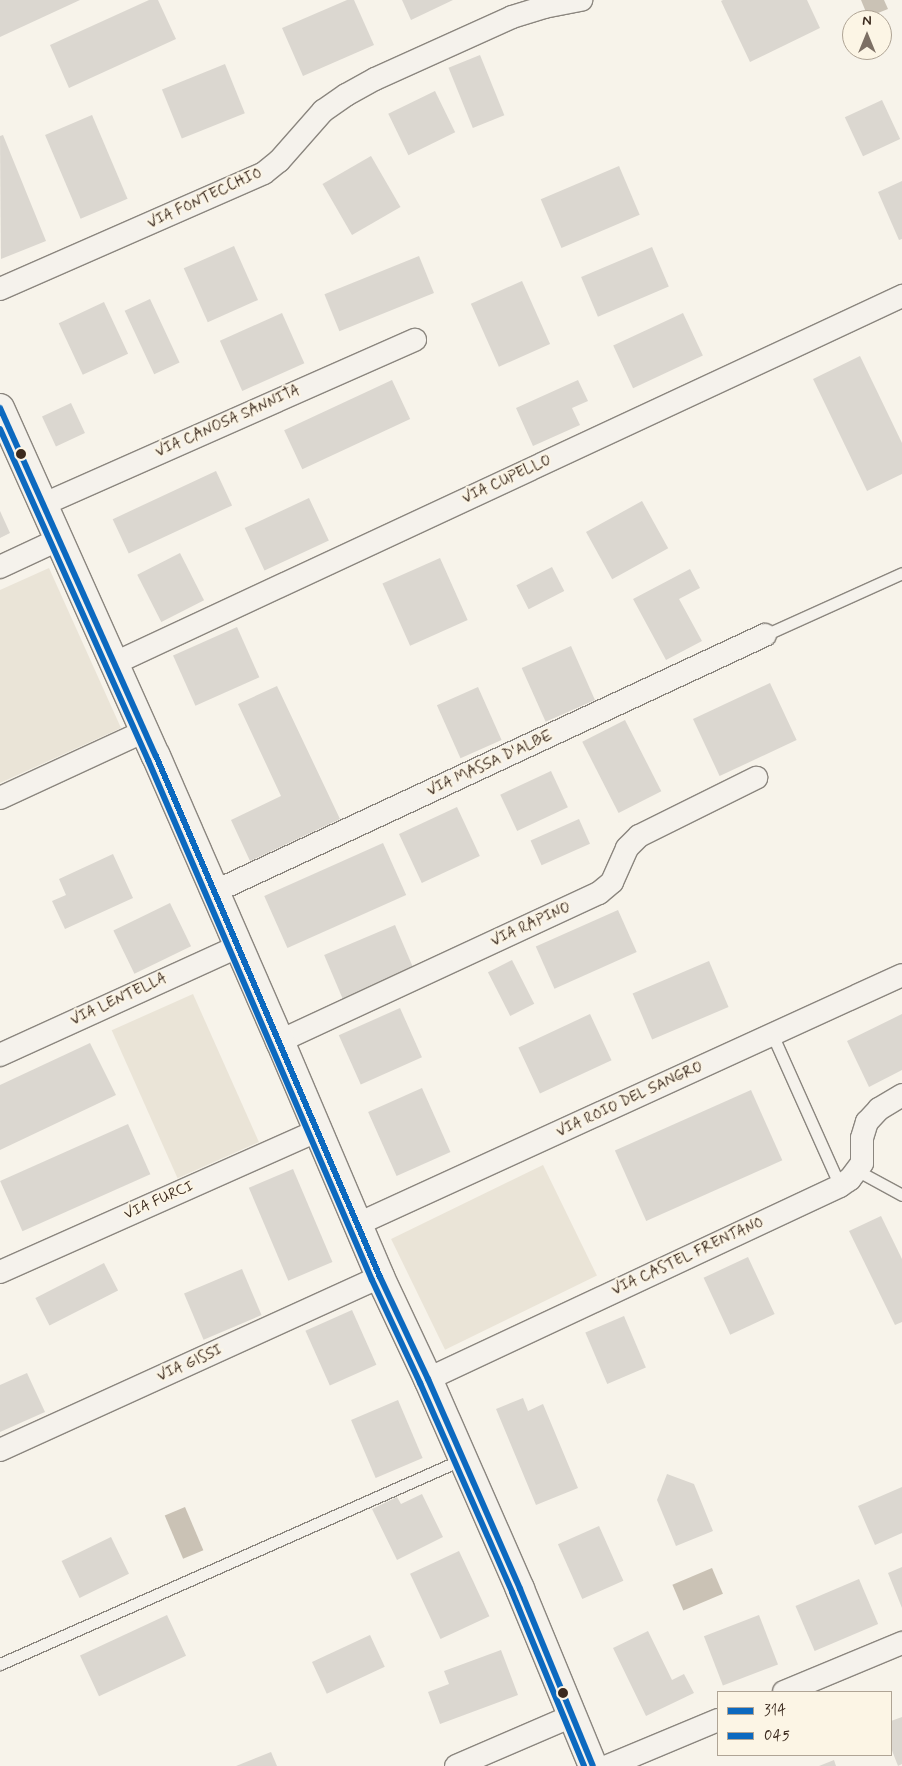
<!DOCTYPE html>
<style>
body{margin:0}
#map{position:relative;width:902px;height:1766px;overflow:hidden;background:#f7f3ea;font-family:Mynerve,sans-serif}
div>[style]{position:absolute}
.green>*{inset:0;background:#eae4d7;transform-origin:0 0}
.water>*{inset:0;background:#cac2b5;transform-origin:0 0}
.building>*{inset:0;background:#dbd7d0;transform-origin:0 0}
.roads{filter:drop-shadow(1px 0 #8b867f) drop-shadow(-1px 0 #8b867f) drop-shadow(0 1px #8b867f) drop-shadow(0 -1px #8b867f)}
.lane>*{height:11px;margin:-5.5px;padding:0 5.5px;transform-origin:5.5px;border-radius:5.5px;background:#f5f2ec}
.street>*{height:22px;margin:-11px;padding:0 11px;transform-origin:11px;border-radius:11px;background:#f5f2ec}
.secondary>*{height:28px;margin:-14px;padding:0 14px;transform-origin:14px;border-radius:14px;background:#f5f2ec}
.bus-1>*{height:6px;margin:-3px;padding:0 3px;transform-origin:3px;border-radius:3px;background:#0c69bf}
.bus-2>*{height:6px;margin:-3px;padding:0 3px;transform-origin:3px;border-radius:3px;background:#0c69bf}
.dots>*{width:14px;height:14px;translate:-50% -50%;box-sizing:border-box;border:2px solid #fcf5e5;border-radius:50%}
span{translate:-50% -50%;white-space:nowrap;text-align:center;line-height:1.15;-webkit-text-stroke:4px #fcf5e5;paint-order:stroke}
.street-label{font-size:15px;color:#3b2a1e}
.legend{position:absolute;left:717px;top:1691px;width:175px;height:65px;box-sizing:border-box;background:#fcf5e5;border:1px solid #afa495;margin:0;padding:6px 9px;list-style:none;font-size:15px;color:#3b2a1e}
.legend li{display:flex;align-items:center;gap:10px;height:25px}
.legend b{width:25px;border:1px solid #afa495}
.north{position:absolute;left:842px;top:10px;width:50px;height:50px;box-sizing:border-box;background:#fcf5e5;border:1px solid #afa495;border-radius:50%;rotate:0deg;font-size:14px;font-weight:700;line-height:20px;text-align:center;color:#3b2a1e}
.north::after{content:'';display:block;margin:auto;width:18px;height:22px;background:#7d7065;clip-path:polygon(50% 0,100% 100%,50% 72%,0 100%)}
</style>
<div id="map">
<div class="green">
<div style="clip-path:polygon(49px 568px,121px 728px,0 783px,0 590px)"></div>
<div style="left:193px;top:994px;width:162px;height:89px;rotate:66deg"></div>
<div style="left:543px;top:1165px;width:123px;height:169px;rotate:64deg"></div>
</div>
<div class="water">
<div style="clip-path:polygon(861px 0,884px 0,888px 9px,868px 17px)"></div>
<div style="left:185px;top:1507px;width:47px;height:22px;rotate:67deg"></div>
<div style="left:712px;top:1568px;width:28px;height:43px;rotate:67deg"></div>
</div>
<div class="building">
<div style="clip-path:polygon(0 0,80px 0,0 37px)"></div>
<div style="clip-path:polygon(149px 0,158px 0,176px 39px,69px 88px,50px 45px)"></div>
<div style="clip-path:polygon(347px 0,354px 0,374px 45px,303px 76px,282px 28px)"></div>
<div style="clip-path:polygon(402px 0,453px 0,411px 20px)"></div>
<div style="clip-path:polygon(723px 0,807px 0,820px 28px,750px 62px,721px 1px)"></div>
<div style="left:480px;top:55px;width:65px;height:34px;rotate:68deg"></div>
<div style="left:225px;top:64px;width:53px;height:68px;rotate:68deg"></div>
<div style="left:435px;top:91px;width:46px;height:52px;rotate:64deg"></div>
<div style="left:882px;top:100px;width:43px;height:41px;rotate:65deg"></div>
<div style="left:92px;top:115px;width:91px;height:51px;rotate:67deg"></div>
<div style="clip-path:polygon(3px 135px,46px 241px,1px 259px,0 136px)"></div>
<div style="left:371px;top:156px;width:59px;height:56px;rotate:60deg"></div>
<div style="left:619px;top:166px;width:53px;height:85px;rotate:67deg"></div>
<div style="clip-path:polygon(902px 181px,902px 239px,899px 240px,878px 192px)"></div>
<div style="left:234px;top:246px;width:59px;height:55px;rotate:66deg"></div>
<div style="left:652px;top:247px;width:43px;height:77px;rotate:67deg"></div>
<div style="left:419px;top:256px;width:40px;height:102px;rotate:68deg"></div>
<div style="left:522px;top:281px;width:69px;height:56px;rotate:66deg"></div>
<div style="left:150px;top:299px;width:70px;height:28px;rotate:65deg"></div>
<div style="left:104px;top:302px;width:57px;height:50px;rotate:65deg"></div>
<div style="left:282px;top:313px;width:55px;height:68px;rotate:66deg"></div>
<div style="left:683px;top:313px;width:47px;height:77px;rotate:65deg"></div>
<div style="clip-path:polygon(860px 356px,902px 443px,902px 474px,867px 491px,813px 379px)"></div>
<div style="left:392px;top:380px;width:43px;height:119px;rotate:65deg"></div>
<div style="clip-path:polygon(578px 380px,588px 401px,572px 408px,580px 425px,533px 446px,516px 408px)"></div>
<div style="left:71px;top:403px;width:33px;height:32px;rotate:65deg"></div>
<div style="left:216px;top:471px;width:38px;height:114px;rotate:65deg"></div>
<div style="left:309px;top:498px;width:47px;height:71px;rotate:65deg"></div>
<div style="left:642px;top:501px;width:54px;height:64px;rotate:61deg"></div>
<div style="clip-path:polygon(0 511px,10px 533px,0 538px)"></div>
<div style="left:180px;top:553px;width:53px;height:48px;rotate:63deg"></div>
<div style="left:440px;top:558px;width:68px;height:63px;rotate:66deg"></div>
<div style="left:552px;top:567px;width:27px;height:40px;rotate:63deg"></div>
<div style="clip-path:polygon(690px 569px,700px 588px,679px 599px,702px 641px,666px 660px,633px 599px)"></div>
<div style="left:237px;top:627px;width:55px;height:70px;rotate:66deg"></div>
<div style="left:571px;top:646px;width:59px;height:54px;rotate:66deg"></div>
<div style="left:770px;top:683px;width:63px;height:85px;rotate:65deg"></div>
<div style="clip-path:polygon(277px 686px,340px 819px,250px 861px,231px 820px,281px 796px,238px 704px)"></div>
<div style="left:478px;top:687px;width:58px;height:45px;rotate:66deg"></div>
<div style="left:625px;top:720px;width:80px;height:48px;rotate:63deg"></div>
<div style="left:551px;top:771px;width:40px;height:56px;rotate:65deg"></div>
<div style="left:457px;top:807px;width:54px;height:64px;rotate:65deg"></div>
<div style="left:579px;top:819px;width:27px;height:53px;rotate:66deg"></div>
<div style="left:383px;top:843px;width:57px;height:130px;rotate:66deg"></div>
<div style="clip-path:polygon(113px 854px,133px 898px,65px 929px,52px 901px,66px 895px,59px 879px)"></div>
<div style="left:170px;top:903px;width:48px;height:63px;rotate:64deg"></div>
<div style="left:618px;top:910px;width:46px;height:90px;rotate:66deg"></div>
<div style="left:395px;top:925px;width:50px;height:77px;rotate:67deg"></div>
<div style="left:512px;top:960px;width:49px;height:27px;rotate:63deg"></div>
<div style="left:709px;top:961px;width:50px;height:83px;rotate:67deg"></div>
<div style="left:400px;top:1008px;width:54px;height:67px;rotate:66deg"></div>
<div style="left:590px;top:1014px;width:51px;height:79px;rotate:65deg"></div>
<div style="clip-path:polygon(902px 1014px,902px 1070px,869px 1087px,847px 1041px)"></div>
<div style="clip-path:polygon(90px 1043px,116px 1095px,0 1150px,0 1085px)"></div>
<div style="left:422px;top:1088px;width:70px;height:59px;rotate:66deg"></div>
<div style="left:751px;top:1090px;width:77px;height:149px;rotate:66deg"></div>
<div style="left:128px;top:1124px;width:55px;height:140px;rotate:66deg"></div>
<div style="left:293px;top:1169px;width:101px;height:48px;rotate:67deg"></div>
<div style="clip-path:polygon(881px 1216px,902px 1259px,902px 1322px,895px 1325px,849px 1231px)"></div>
<div style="left:748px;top:1257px;width:63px;height:49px;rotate:65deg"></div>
<div style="left:104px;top:1263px;width:31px;height:77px;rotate:63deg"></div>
<div style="left:242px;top:1269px;width:50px;height:63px;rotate:67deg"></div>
<div style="left:352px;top:1310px;width:60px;height:51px;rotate:66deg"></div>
<div style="left:624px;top:1316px;width:56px;height:42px;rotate:67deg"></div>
<div style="clip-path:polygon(27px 1373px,45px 1412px,0 1432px,0 1385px)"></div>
<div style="clip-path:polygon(523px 1398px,528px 1411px,543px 1404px,578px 1488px,536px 1505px,496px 1409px)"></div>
<div style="left:398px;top:1400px;width:63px;height:51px;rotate:67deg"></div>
<div style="clip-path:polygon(667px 1474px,694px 1484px,713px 1531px,676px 1546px,657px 1500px)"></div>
<div style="clip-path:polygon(902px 1487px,902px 1533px,875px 1545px,858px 1506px)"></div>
<div style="clip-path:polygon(422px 1494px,443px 1537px,397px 1560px,372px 1509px,397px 1497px,401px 1504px)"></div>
<div style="left:599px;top:1526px;width:60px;height:45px;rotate:66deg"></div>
<div style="left:111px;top:1537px;width:41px;height:55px;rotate:64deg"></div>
<div style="left:459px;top:1551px;width:72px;height:54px;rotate:65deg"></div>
<div style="clip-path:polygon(902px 1567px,902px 1608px,888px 1573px)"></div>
<div style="left:859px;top:1579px;width:49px;height:69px;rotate:67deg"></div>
<div style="left:167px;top:1615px;width:45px;height:96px;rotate:65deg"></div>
<div style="left:759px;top:1615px;width:53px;height:59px;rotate:69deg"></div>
<div style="clip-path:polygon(648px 1631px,672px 1680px,684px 1674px,694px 1693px,646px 1716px,613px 1648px)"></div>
<div style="left:370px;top:1635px;width:35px;height:64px;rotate:65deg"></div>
<div style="clip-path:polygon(501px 1650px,518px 1695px,440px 1724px,428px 1692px,449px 1684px,444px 1671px)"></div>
<div style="clip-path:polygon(902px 1717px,902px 1764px,898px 1766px,891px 1748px,891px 1721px)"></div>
<div style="clip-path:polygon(271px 1752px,277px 1766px,236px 1766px)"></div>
<div style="clip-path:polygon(834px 1760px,836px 1766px,819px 1766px)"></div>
</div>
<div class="roads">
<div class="lane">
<div style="left:765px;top:635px;width:150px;rotate:-24.3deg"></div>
<div style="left:772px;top:1034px;width:167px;rotate:65.9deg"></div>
<div style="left:858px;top:1171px;width:50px;rotate:28.6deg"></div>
<div style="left:0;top:1664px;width:506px;rotate:-23.88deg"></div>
</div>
<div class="street">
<div style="left:0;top:289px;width:288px;rotate:-23.7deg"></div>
<div style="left:264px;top:173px;width:19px;rotate:-39deg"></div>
<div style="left:279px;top:161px;width:67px;rotate:-48.7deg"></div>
<div style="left:323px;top:111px;width:28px;rotate:-35deg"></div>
<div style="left:346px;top:95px;width:33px;rotate:-29deg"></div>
<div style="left:375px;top:79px;width:150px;rotate:-24.3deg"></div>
<div style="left:512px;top:17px;width:34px;rotate:-17deg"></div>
<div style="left:544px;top:7px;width:38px;rotate:-11deg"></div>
<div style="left:42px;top:505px;width:408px;rotate:-23.9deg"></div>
<div style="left:0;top:567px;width:64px;rotate:-25deg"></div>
<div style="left:113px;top:664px;width:871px;rotate:-25deg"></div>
<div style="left:0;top:798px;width:160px;rotate:-24.8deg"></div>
<div style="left:214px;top:892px;width:608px;rotate:-25.01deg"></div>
<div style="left:280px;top:1041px;width:352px;rotate:-24.9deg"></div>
<div style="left:599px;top:893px;width:17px;rotate:-40deg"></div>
<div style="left:612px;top:882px;width:37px;rotate:-66deg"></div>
<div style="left:627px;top:848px;width:17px;rotate:-45deg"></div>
<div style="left:639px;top:836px;width:131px;rotate:-26.4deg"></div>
<div style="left:0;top:1055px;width:263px;rotate:-24.5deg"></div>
<div style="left:358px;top:1224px;width:598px;rotate:-24.59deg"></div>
<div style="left:0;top:1272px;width:349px;rotate:-24deg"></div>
<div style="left:428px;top:1379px;width:455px;rotate:-25.1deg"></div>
<div style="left:840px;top:1186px;width:12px;rotate:-35deg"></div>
<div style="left:850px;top:1179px;width:20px;rotate:-53deg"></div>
<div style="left:862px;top:1163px;width:25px;rotate:-90deg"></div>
<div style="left:862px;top:1138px;width:17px;rotate:-73deg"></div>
<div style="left:867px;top:1122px;width:18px;rotate:-47deg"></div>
<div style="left:879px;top:1109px;width:27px;rotate:-31deg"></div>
<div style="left:0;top:1450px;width:418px;rotate:-24.5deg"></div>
<div style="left:784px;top:1692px;width:128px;rotate:-22.6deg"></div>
<div style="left:456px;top:1766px;width:126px;rotate:-23.3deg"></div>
<div style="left:608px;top:1766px;width:119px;rotate:-22.7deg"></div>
</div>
<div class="secondary">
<div style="left:0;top:408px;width:381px;rotate:65.9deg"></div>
<div style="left:156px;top:756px;width:311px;rotate:66.5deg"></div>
<div style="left:280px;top:1041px;width:256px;rotate:67deg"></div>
<div style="left:380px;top:1277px;width:113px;rotate:64.8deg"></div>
<div style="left:428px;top:1379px;width:229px;rotate:66.3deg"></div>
<div style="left:520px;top:1589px;width:191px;rotate:67.6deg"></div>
</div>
</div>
<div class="bus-1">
<div style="left:0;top:408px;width:381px;rotate:65.9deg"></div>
<div style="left:156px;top:756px;width:567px;rotate:66.74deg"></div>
<div style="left:380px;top:1277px;width:113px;rotate:64.8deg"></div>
<div style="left:428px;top:1379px;width:229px;rotate:66.3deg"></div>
<div style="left:520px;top:1589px;width:191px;rotate:67.6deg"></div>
</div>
<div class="bus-2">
<div style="left:0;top:429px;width:363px;rotate:65.9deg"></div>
<div style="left:148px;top:760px;width:566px;rotate:66.7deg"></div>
<div style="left:372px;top:1280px;width:114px;rotate:65deg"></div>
<div style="left:420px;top:1383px;width:228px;rotate:66.2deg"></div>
<div style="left:512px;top:1592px;width:188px;rotate:67.5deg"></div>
</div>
<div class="dots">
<div style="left:21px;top:454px;background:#3b2a1e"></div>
<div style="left:563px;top:1693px;background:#3b2a1e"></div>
</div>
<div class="street-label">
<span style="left:205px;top:199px;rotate:-25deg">VIA FONTECCHIO</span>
<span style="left:228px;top:422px;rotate:-24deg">VIA CANOSA SANNITA</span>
<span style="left:507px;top:480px;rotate:-25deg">VIA CUPELLO</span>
<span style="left:490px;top:764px;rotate:-25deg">VIA MASSA D'ALBE</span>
<span style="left:531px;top:925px;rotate:-25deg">VIA RAPINO</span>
<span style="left:119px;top:1000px;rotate:-25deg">VIA LENTELLA</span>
<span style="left:630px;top:1100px;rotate:-25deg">VIA ROIO DEL SANGRO</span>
<span style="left:159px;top:1201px;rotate:-24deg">VIA FURCI</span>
<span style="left:688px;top:1257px;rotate:-25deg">VIA CASTEL FRENTANO</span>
<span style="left:190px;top:1364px;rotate:-24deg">VIA GISSI</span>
</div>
<ul class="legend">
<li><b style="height:6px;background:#0c69bf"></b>314</li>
<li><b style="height:6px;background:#0c69bf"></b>045</li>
</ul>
<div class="north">N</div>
</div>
